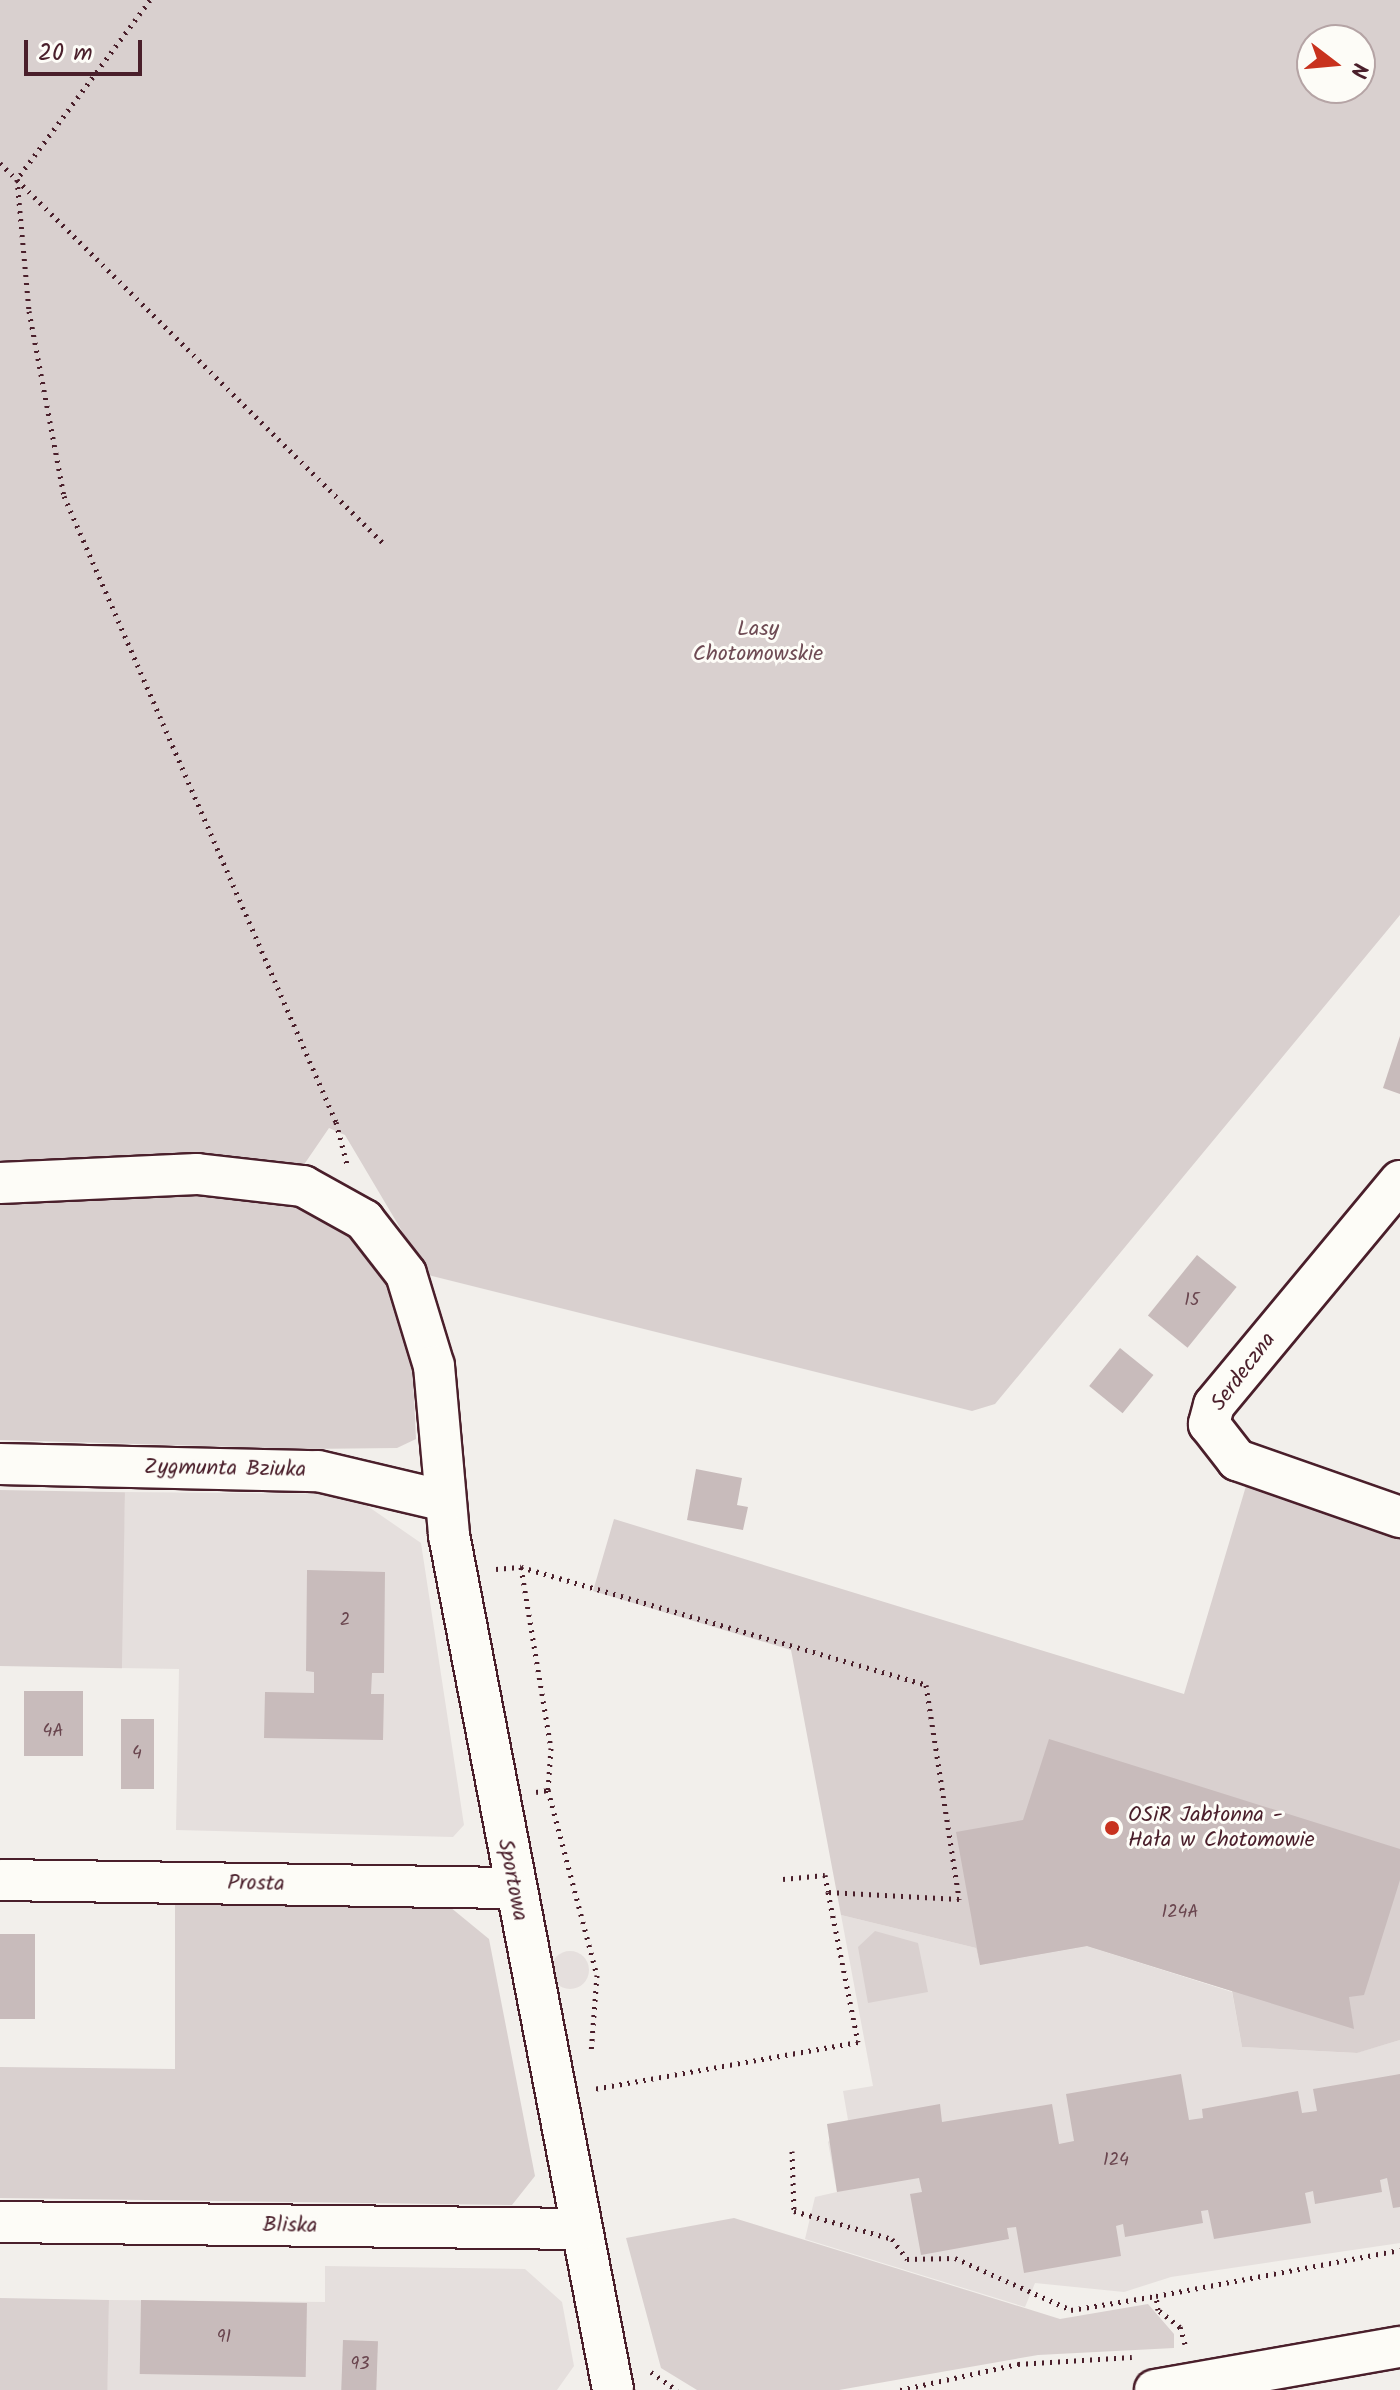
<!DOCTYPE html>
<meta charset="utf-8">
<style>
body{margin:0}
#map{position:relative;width:1400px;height:2390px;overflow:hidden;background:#f2efeb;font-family:Kalam,sans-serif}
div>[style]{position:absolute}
.built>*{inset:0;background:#e5dfdd}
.round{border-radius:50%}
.green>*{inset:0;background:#d9d0cf;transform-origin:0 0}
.building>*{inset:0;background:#c8bbbb;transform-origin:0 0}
.path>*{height:5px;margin-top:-2.5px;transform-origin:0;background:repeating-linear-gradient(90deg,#4a1f2b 0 2px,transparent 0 8px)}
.roads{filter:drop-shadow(2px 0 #4a1f2b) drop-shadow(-2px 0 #4a1f2b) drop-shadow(0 2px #4a1f2b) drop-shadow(0 -2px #4a1f2b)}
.minor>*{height:40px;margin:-20px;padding:0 20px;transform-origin:20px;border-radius:20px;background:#fdfcf7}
.dots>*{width:22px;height:22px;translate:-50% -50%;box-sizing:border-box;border:4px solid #fdfcf7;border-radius:50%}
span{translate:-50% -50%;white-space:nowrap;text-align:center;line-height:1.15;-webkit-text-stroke:6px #fdfcf7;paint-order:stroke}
.number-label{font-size:18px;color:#6a464f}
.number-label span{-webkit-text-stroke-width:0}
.park-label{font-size:22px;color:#6e4b54}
.street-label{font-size:22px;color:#4a1f2b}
.poi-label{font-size:22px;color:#4a1f2b}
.left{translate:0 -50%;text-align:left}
.north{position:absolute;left:1296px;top:24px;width:80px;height:80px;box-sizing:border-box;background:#fdfcf7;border:2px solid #b5a4a5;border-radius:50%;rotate:106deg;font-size:22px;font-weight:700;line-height:32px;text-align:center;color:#4a1f2b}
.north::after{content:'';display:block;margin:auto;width:28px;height:36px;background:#c8321e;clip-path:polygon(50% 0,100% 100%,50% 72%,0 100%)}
.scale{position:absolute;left:24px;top:40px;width:118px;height:36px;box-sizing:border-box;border:4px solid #4a1f2b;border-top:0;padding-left:10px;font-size:24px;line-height:28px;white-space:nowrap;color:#4a1f2b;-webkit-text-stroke:6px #fdfcf7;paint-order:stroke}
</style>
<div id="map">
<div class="built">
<div style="clip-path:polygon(125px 1492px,350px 1494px,421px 1543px,464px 1825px,453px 1837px,176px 1830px,179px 1669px,120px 1668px)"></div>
<div style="clip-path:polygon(841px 1915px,976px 1948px,980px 1965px,1087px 1946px,1232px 1992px,1242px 2047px,1356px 2053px,1400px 2040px,1400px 2243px,1171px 2277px,1124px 2292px,1035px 2283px,1025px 2307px,805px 2239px,815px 2197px,837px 2192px,828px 2142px,848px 2120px,843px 2091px,873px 2086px)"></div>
<div class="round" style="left:551px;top:1951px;width:38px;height:38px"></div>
<div style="clip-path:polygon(325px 2266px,525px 2269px,562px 2302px,574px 2366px,557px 2390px,107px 2390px,109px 2300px,325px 2302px)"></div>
</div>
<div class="green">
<div style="clip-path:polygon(evenodd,0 0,1400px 0,1400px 915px,995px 1404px,972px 1411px,428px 1275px,345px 1135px,329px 1128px,301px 1169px,0 1166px,0 0,1312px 40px,1360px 40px,1360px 88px,1312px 88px,1312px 40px)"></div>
<div style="clip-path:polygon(249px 1192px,290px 1199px,351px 1231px,373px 1257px,410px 1315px,416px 1439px,397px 1448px,305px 1449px,0 1440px,0 1201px)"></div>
<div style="clip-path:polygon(1246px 1486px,1400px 1538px,1400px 2040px,1357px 2053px,1242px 2047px,1232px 1991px,1087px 1946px,980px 1965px,976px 1948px,841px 1915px,791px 1650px,593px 1591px,614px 1519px,1184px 1694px)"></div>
<div style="left:0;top:1490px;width:125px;height:176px;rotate:1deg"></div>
<div style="clip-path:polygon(175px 1903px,450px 1907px,489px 1939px,535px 2176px,512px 2205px,0 2198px,0 2067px,175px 2069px)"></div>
<div style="clip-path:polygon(875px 1931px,918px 1943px,928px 1992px,868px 2003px,858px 1947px)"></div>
<div style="clip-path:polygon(734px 2218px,1060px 2319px,1148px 2304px,1174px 2334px,1174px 2348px,1038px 2355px,839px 2390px,697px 2390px,661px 2368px,626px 2238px)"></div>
<div style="left:0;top:2298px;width:109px;height:92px;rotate:1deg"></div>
</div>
<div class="building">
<div style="clip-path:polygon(1400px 1036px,1400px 1094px,1383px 1088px)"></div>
<div style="left:1197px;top:1255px;width:51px;height:78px;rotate:39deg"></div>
<div style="left:1120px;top:1348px;width:43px;height:49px;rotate:39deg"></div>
<div style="clip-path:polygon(696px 1469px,742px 1478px,737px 1505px,748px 1507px,743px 1530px,687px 1520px)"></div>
<div style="clip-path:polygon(307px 1570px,385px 1572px,384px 1673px,372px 1673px,371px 1694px,384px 1694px,383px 1740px,264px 1738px,265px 1692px,314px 1693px,314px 1672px,306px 1671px)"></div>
<div style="left:24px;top:1691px;width:59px;height:65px"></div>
<div style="left:121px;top:1719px;width:33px;height:70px"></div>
<div style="clip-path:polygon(1049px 1739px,1400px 1849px,1400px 1880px,1364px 1995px,1349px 1997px,1354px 2029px,1087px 1946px,980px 1965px,956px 1832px,1023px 1820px)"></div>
<div style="left:0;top:1934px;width:35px;height:85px"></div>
<div style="clip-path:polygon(1181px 2074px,1189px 2120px,1203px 2118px,1202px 2109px,1298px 2091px,1302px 2113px,1317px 2111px,1313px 2089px,1400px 2074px,1400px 2207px,1393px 2208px,1387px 2178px,1380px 2180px,1382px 2192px,1315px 2204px,1313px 2191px,1305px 2193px,1311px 2223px,1214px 2239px,1208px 2210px,1201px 2211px,1203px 2223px,1125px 2237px,1123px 2224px,1116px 2226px,1121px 2256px,1024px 2273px,1016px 2227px,1007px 2228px,1009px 2239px,921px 2255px,910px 2194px,922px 2192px,919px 2178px,837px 2192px,827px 2124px,940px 2104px,942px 2122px,1052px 2104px,1059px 2144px,1074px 2141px,1066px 2094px)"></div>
<div style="left:141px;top:2300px;width:166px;height:74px;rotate:1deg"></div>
<div style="left:343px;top:2340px;width:35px;height:50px;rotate:2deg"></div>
</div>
<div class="path">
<div style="left:150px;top:0;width:223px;rotate:126.6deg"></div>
<div style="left:17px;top:179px;width:133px;rotate:84.8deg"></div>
<div style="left:29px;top:311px;width:188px;rotate:79.3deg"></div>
<div style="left:64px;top:496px;width:683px;rotate:66.51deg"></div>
<div style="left:336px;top:1122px;width:43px;rotate:75.3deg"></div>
<div style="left:0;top:163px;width:540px;rotate:44.77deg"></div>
<div style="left:521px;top:1567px;width:422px;rotate:16.2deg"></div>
<div style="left:926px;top:1685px;width:217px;rotate:81.2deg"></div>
<div style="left:959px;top:1899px;width:131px;rotate:-176.9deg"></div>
<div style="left:828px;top:1892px;width:153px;rotate:78.7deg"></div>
<div style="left:858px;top:2042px;width:267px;rotate:169.9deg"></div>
<div style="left:496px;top:1569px;width:25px;rotate:-5deg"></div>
<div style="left:521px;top:1567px;width:183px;rotate:80.6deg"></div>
<div style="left:551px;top:1748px;width:42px;rotate:94.1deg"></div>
<div style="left:536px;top:1792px;width:12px;rotate:-9deg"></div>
<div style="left:548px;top:1790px;width:191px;rotate:75.2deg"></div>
<div style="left:597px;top:1975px;width:78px;rotate:94.4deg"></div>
<div style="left:783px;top:1879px;width:42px;rotate:-5.4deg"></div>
<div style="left:825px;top:1875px;width:17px;rotate:80deg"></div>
<div style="left:792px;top:2151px;width:60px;rotate:88.1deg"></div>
<div style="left:794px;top:2211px;width:102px;rotate:15.9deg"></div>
<div style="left:892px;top:2239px;width:25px;rotate:53deg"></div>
<div style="left:907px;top:2259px;width:48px;rotate:-1.2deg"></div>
<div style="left:955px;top:2258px;width:127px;rotate:24.1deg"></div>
<div style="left:1071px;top:2310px;width:86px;rotate:-9.4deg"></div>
<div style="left:1185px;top:2344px;width:18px;rotate:-106deg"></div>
<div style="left:1180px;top:2327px;width:28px;rotate:-142deg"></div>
<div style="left:1158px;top:2310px;width:14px;rotate:-98deg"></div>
<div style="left:1156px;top:2296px;width:248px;rotate:-10.7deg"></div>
<div style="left:651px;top:2372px;width:32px;rotate:35deg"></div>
<div style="left:900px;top:2390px;width:121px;rotate:-12.4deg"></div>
<div style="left:1018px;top:2364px;width:114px;rotate:-3.5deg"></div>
</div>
<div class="roads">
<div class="minor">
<div style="left:1400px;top:1181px;width:291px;rotate:129.7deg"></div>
<div style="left:1214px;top:1405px;width:20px;rotate:105deg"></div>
<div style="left:1209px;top:1424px;width:46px;rotate:52.1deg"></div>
<div style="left:1237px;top:1460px;width:173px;rotate:19.3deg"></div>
<div style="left:0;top:1183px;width:197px;rotate:-2.6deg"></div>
<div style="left:197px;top:1174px;width:107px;rotate:6.5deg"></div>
<div style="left:303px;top:1186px;width:70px;rotate:29.1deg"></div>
<div style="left:364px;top:1220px;width:68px;rotate:52.1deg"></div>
<div style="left:406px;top:1274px;width:96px;rotate:73.1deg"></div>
<div style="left:434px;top:1366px;width:170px;rotate:84.9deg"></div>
<div style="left:449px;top:1535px;width:871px;rotate:79.14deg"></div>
<div style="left:0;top:1464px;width:318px;rotate:1.3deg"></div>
<div style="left:318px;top:1471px;width:130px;rotate:13.3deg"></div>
<div style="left:0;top:1880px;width:512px;rotate:0.9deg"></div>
<div style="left:0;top:2222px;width:581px;rotate:0.69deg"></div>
<div style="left:1155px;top:2390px;width:249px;rotate:-10deg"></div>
</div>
</div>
<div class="dots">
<div style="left:1112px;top:1828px;background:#c8321e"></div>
</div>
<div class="number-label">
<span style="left:1192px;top:1301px">15</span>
<span style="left:345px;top:1621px">2</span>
<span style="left:53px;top:1732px">4A</span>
<span style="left:137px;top:1754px">4</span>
<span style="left:1180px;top:1913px">124A</span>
<span style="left:1116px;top:2161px">124</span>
<span style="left:224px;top:2338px">91</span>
<span style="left:360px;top:2365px">93</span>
</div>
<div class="park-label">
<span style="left:758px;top:642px">Lasy<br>Chotomowskie</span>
</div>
<div class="street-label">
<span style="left:1244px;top:1372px;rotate:-53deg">Serdeczna</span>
<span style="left:225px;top:1469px;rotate:1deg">Zygmunta Bziuka</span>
<span style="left:512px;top:1880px;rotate:79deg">Sportowa</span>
<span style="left:256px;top:1884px;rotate:1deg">Prosta</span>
<span style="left:290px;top:2226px;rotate:1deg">Bliska</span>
</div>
<div class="poi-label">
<span class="left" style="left:1128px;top:1828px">OSiR Jabłonna -<br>Hała w Chotomowie</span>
</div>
<div class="north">N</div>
<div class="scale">20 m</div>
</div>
